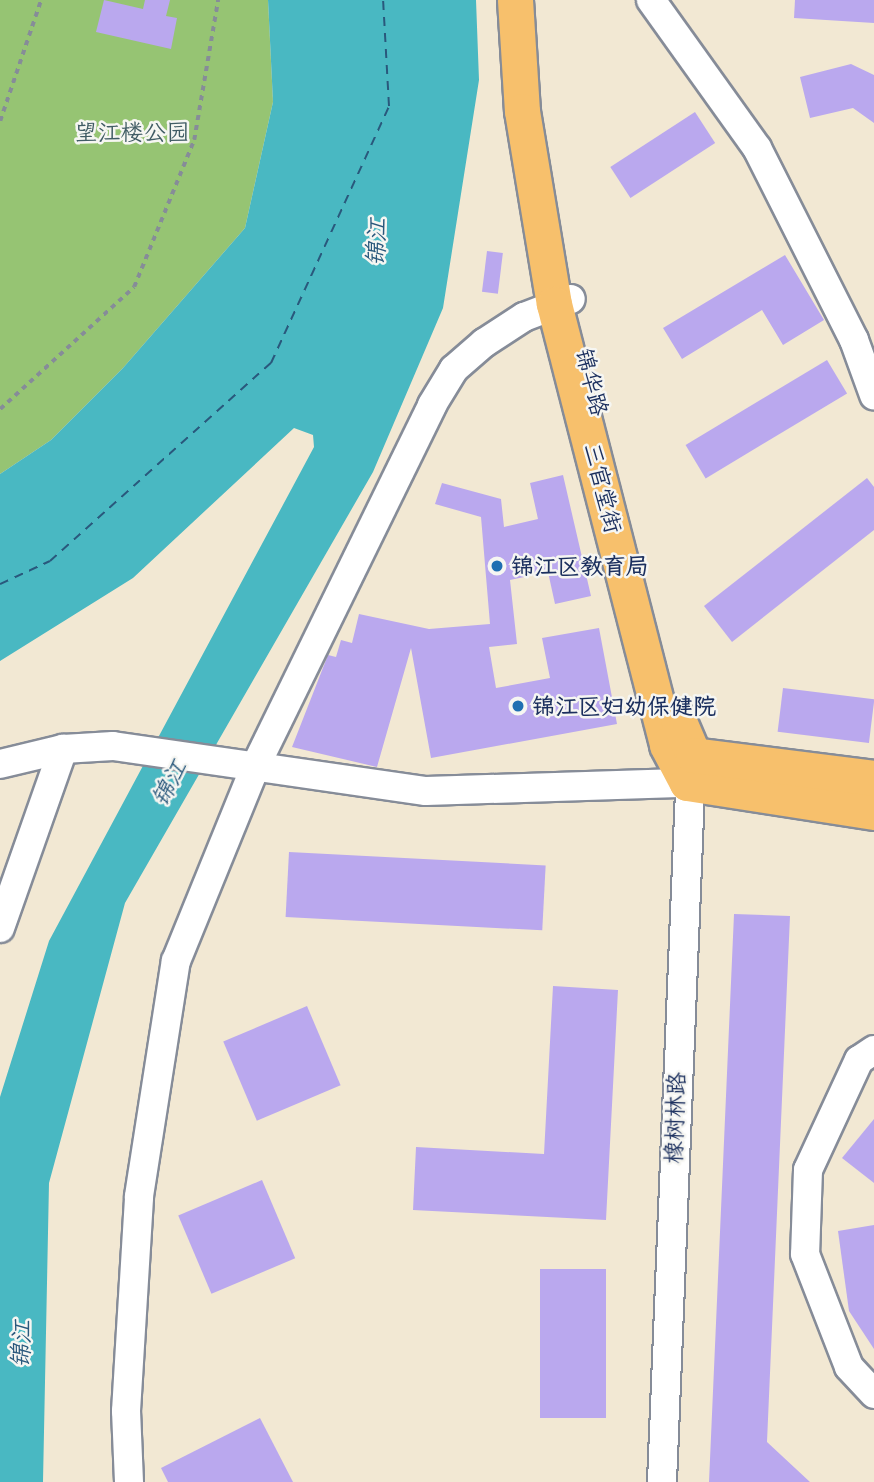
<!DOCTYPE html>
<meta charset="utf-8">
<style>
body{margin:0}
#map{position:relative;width:874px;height:1482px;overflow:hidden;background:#f2e8d3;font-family:"Patrick Hand","LXGW WenKai TC",sans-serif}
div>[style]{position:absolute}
.green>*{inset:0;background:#96c473}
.water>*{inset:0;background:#49b8c2}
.ferry>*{height:2px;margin-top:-1px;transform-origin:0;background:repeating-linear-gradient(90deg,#29587c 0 9px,transparent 0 16px)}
.building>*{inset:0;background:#baa8ee;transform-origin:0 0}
.path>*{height:3.5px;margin-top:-1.75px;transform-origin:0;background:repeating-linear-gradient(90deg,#868c98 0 5px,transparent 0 10px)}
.roads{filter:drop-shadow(2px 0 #868c98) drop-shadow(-2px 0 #868c98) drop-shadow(0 2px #868c98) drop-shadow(0 -2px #868c98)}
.minor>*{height:28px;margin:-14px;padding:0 14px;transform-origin:14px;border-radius:14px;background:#fff}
.major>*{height:35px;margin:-17.5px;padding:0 17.5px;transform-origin:17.5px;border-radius:17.5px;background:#f7c06c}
.dots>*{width:19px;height:19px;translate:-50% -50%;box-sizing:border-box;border:4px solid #f6f6f2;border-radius:50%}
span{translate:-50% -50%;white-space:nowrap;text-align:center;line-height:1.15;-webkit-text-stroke:5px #f6f6f2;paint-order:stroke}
.park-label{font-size:23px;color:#405c64}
.street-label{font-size:23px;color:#1b2f5e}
.poi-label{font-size:23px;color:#1b2f5e;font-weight:700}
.left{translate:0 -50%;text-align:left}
.water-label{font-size:24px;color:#29587c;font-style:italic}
</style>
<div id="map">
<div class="green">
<div style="clip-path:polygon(0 0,268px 0,273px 102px,245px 228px,123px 368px,51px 440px,0 474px)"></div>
</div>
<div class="water">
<div style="clip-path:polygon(268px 0,476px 0,479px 80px,443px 308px,373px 472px,125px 903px,49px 1183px,43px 1482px,0 1482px,0 1097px,49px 941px,314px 447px,313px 435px,294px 428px,133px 578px,0 661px,0 474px,51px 440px,123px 368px,245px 228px,273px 102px)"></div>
</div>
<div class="ferry">
<div style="left:0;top:584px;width:55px;rotate:-24.7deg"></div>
<div style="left:50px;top:561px;width:297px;rotate:-41.9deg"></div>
<div style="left:271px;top:363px;width:283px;rotate:-65.3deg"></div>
<div style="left:389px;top:106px;width:106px;rotate:-93.2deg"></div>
</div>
<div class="building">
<div style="clip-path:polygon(104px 0,143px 9px,145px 0,170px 0,166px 16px,177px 18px,171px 49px,96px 32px)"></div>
<div style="clip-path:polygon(795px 0,874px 0,874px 23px,794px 18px)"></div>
<div style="clip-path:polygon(851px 64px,874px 75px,874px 123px,853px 108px,810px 118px,800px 77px)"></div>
<div style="left:695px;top:112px;width:37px;height:101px;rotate:57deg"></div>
<div style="left:487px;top:251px;width:16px;height:41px;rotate:7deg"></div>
<div style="clip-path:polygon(785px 255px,824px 320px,783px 345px,762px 310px,682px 359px,663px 328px)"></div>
<div style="left:827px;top:360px;width:39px;height:165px;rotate:59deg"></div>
<div style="clip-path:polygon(563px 475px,591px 596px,555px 604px,548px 572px,510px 580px,517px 644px,489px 647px,496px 688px,550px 678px,542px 638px,599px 628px,617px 724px,431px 758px,411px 648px,377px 767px,292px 747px,328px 655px,336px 657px,341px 640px,352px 643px,359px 614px,429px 629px,490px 624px,481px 517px,435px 504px,442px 483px,501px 499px,504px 527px,538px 519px,530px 483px)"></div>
<div style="clip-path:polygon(867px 478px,874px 487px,874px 530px,732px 642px,704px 606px)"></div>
<div style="left:783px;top:688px;width:92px;height:44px;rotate:7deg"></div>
<div style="left:289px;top:852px;width:257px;height:65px;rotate:3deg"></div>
<div style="clip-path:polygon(734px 914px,790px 916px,767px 1442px,810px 1482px,709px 1482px)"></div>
<div style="clip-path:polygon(553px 986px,618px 990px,606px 1220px,413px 1210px,416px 1147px,544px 1154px)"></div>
<div style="left:307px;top:1006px;width:86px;height:91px;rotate:67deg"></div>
<div style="clip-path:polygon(874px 1119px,874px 1183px,842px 1158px)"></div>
<div style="left:262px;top:1180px;width:85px;height:91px;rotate:67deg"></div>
<div style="clip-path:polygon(874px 1225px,874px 1349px,849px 1311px,838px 1231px)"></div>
<div style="left:540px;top:1269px;width:66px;height:149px"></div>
<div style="clip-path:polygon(260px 1418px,293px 1482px,168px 1482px,161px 1468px)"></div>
</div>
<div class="path">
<div style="left:0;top:121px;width:128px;rotate:-71.3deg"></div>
<div style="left:0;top:409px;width:181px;rotate:-42.3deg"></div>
<div style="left:134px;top:287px;width:159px;rotate:-67.8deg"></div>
<div style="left:194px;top:140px;width:142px;rotate:-80.3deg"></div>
</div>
<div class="roads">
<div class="minor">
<div style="left:651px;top:0;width:182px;rotate:54.4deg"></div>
<div style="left:757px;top:148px;width:215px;rotate:63.2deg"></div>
<div style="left:854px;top:340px;width:59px;rotate:70deg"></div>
<div style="left:0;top:764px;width:65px;rotate:-13.4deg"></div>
<div style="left:63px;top:749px;width:50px;rotate:-3.4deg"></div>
<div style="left:113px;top:746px;width:316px;rotate:8.2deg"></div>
<div style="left:426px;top:791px;width:261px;rotate:-1.8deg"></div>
<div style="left:0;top:928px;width:190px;rotate:-70.6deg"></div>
<div style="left:874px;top:1050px;width:18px;rotate:146deg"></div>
<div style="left:859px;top:1060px;width:121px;rotate:114.9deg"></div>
<div style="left:808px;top:1170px;width:84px;rotate:92deg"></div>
<div style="left:805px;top:1254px;width:121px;rotate:68.7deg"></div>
<div style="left:849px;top:1367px;width:37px;rotate:47deg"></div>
<div style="left:129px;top:1482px;width:71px;rotate:-92.4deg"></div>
<div style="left:126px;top:1411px;width:215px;rotate:-86.5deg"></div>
<div style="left:139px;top:1196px;width:238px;rotate:-81.1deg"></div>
<div style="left:176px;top:961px;width:214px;rotate:-67.8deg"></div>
<div style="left:257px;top:763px;width:398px;rotate:-63.9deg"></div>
<div style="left:432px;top:405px;width:42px;rotate:-58.6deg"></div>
<div style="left:454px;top:369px;width:40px;rotate:-41deg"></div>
<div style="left:484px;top:343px;width:48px;rotate:-33deg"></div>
<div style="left:524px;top:317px;width:50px;rotate:-21deg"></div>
<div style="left:662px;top:1482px;width:718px;rotate:-87.68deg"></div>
</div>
<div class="major">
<div style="left:515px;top:0;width:111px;rotate:86.4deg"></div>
<div style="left:522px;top:111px;width:196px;rotate:80.6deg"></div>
<div style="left:554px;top:304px;width:455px;rotate:75.6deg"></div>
<div style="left:667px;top:745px;width:43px;rotate:62.2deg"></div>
<div style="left:687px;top:783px;width:189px;rotate:8.8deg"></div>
<div style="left:678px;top:719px;width:39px;rotate:67deg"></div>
<div style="left:693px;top:755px;width:182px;rotate:7.2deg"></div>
</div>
</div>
<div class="dots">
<div style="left:497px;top:566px;background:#1f6fb2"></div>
<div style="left:518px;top:706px;background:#1f6fb2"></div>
</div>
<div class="park-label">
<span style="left:132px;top:132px">望江楼公园</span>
</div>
<div class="street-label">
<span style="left:592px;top:382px;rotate:76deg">锦华路</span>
<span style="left:603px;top:488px;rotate:76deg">三官堂街</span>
<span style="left:675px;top:1118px;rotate:-88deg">橡树林路</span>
</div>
<div class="poi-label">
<span class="left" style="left:511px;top:566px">锦江区教育局</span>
<span class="left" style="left:532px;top:706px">锦江区妇幼保健院</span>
</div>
<div class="water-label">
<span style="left:376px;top:242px;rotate:-87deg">锦江</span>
<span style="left:169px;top:783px;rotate:-62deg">锦江</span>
<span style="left:21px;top:1344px;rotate:-88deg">锦江</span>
</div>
</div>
